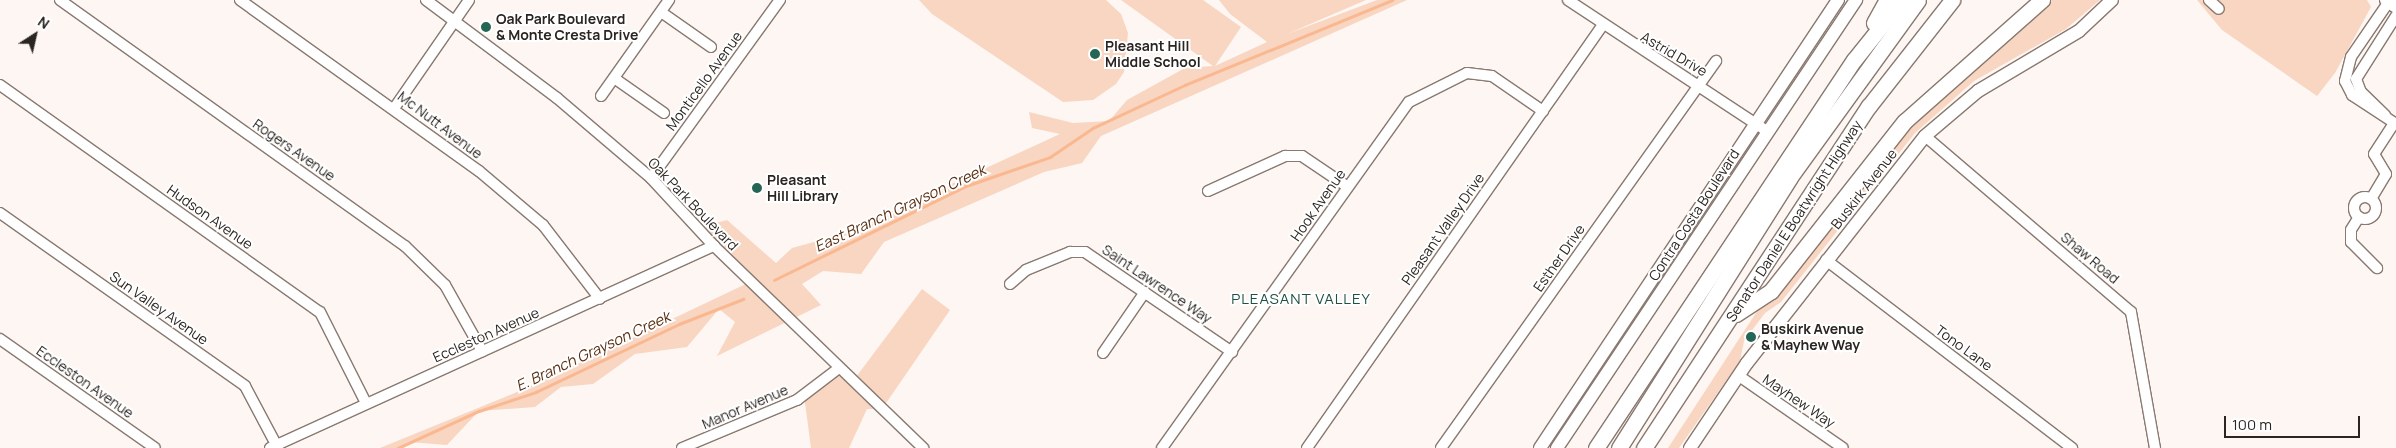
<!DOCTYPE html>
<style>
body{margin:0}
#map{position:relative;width:2396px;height:448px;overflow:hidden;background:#fdf6f2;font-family:Manrope,sans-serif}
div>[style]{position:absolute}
.green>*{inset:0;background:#f8d6c2}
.stream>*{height:2.5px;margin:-1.25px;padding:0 1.25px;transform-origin:1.25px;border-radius:1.25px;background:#fab890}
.roads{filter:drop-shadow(1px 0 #897970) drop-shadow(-1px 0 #897970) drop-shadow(0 1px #897970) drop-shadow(0 -1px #897970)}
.minor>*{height:10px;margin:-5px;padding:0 5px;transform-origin:5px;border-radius:5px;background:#fff}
.minor>.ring{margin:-5px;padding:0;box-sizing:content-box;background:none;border:10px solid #fff;border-radius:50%}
.major>*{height:12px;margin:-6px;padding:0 6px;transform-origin:6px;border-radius:6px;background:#fff}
.highway>*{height:15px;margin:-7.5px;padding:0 7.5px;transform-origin:7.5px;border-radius:7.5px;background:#fff}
.dots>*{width:14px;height:14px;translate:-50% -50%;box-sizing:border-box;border:2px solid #fff;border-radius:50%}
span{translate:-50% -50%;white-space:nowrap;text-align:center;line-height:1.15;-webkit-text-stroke:4px #fff;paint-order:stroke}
.poi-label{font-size:14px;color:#2b2521;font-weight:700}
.left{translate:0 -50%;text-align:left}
.street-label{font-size:14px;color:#2b2521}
.water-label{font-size:15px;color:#592e11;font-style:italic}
.neighbourhood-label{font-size:15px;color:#1e5143;letter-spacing:1px}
.north{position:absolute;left:10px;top:10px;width:50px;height:50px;-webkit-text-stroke:4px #fff;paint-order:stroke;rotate:35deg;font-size:14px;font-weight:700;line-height:20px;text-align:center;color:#2b2521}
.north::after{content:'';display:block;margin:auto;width:18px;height:22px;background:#2b2521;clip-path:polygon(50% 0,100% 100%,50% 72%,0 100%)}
.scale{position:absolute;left:2224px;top:416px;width:136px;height:22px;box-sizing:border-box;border:2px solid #2b2521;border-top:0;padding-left:6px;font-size:15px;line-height:18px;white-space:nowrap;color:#2b2521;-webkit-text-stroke:4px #fff;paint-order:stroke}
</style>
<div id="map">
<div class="green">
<div style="clip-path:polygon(919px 0,1106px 0,1121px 14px,1128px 33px,1124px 72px,1116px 84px,1093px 100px,1063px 102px,932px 14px)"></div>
<div style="clip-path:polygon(1121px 0,1203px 0,1241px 27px,1215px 66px,1267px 42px,1230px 14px,1219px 0,1366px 0,1287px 34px,1377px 0,1407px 0,1101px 136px,1082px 163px,1044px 172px,884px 242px,861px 274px,823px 271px,802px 284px,821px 305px,717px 356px,735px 322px,719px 309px,687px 347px,635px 354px,593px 384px,561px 387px,535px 407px,479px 411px,447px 445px,409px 442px,398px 448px,380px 448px,527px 388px,750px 282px,697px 228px,727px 220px,776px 263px,792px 248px,843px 234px,1060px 134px,1032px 128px,1029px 112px,1073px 123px,1109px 121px,1127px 100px,1185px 68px,1213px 66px)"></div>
<div style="clip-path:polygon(2042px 0,2100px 0,2066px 29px,1974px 81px,1915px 133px,1781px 302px,1765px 313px,1744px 341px,1740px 361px,1679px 448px,1668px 448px,1767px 296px,1888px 139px)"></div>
<div style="clip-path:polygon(2197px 0,2367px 0,2371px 7px,2335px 73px,2317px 96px,2222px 30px)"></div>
<div style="clip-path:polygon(922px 289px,950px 310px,882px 409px,867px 409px,849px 448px,811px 448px,804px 395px,839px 368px,853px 381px)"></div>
</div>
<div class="stream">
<div style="left:774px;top:280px;width:214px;rotate:-26.1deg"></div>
<div style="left:966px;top:186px;width:89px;rotate:-19deg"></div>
<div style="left:1050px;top:157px;width:52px;rotate:-34deg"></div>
<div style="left:1093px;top:128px;width:102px;rotate:-25.1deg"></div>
<div style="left:1185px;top:85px;width:224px;rotate:-22.3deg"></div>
<div style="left:398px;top:448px;width:89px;rotate:-24.6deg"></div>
<div style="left:479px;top:411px;width:60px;rotate:-18.4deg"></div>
<div style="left:536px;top:392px;width:158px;rotate:-25.4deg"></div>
<div style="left:679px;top:324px;width:69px;rotate:-21.3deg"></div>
</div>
<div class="roads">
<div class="minor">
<div style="left:60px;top:0;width:424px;rotate:35.5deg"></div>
<div style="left:405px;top:246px;width:56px;rotate:44.3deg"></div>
<div style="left:445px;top:285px;width:76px;rotate:60.7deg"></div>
<div style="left:240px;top:0;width:294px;rotate:35.6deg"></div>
<div style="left:479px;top:171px;width:84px;rotate:40.2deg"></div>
<div style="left:543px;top:225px;width:93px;rotate:52.4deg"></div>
<div style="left:426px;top:0;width:164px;rotate:36.8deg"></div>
<div style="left:557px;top:98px;width:123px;rotate:40.4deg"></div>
<div style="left:651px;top:178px;width:93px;rotate:47.2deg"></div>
<div style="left:714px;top:246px;width:291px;rotate:44deg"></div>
<div style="left:1568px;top:0;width:238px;rotate:33.4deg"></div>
<div style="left:2209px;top:0;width:13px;rotate:42deg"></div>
<div style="left:2390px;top:0;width:69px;rotate:124.4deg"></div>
<div style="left:2351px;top:57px;width:25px;rotate:104deg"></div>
<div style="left:2345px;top:81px;width:16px;rotate:63deg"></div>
<div style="left:2352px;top:95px;width:53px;rotate:33.4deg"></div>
<div style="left:661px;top:12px;width:61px;rotate:35deg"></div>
<div style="left:614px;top:78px;width:61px;rotate:35deg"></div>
<div style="left:0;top:85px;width:392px;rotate:35.4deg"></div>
<div style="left:320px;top:312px;width:102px;rotate:63.2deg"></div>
<div style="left:601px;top:96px;width:118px;rotate:-54.7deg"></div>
<div style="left:395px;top:107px;width:130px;rotate:-55.3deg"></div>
<div style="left:2385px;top:115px;width:33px;rotate:-136deg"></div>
<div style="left:2361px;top:92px;width:14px;rotate:-111deg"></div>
<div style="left:2356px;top:79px;width:75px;rotate:-57.6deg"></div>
<div style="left:1925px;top:136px;width:271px;rotate:40.5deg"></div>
<div style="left:2131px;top:312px;width:138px;rotate:80deg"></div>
<div style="left:651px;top:178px;width:220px;rotate:-54.1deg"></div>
<div style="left:1208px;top:191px;width:85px;rotate:-24.4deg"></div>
<div style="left:1285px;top:156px;width:17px"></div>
<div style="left:1302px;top:156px;width:55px;rotate:34deg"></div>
<div class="ring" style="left:2354px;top:197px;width:12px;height:12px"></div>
<div style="left:2371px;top:199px;width:29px;rotate:-59deg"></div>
<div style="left:2386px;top:174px;width:23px;rotate:-121deg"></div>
<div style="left:2374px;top:154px;width:37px;rotate:-57deg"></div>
<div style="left:0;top:213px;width:300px;rotate:35.2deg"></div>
<div style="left:245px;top:386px;width:70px;rotate:62deg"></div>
<div style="left:2359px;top:217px;width:15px;rotate:122deg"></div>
<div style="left:2351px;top:230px;width:12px;rotate:90deg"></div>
<div style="left:2351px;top:242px;width:37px;rotate:45deg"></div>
<div style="left:1826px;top:260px;width:310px;rotate:37.4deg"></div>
<div style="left:1010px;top:284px;width:21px;rotate:-41deg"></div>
<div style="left:1026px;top:270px;width:48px;rotate:-22.2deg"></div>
<div style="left:1070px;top:252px;width:15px"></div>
<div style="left:1085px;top:252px;width:178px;rotate:34.2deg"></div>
<div style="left:0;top:339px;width:189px;rotate:35.1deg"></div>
<div style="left:1103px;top:353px;width:74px;rotate:-55.5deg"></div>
<div style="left:1739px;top:376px;width:126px;rotate:34.7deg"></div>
<div style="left:270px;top:448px;width:488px;rotate:-24.5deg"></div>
<div style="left:682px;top:448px;width:125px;rotate:-22.7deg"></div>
<div style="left:797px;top:400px;width:53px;rotate:-37.3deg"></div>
<div style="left:1162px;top:448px;width:425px;rotate:-54.5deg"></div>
<div style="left:1409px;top:102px;width:65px;rotate:-26.6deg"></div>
<div style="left:1467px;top:73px;width:25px;rotate:7deg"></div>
<div style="left:1492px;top:76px;width:62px;rotate:34.5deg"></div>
<div style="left:1307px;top:448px;width:515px;rotate:-55.04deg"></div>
<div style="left:1441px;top:448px;width:475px;rotate:-54.6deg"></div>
</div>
<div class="major">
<div style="left:2386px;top:0;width:12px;rotate:35deg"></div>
<div style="left:1540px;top:448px;width:538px;rotate:-56.37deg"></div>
<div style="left:1557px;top:448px;width:539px;rotate:-56.28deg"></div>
<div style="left:1690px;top:448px;width:102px;rotate:-56.2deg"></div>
<div style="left:1747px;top:363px;width:288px;rotate:-51.9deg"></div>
<div style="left:1925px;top:136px;width:70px;rotate:-40.3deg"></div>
<div style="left:1978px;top:91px;width:117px;rotate:-30.7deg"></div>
<div style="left:2079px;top:31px;width:45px;rotate:-43.2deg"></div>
</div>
<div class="highway">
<div style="left:1874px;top:23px;width:26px;rotate:-61deg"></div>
<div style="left:1736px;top:314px;width:42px;rotate:-33.3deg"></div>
<div style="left:1771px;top:291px;width:216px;rotate:-51.8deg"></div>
<div style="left:1905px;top:121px;width:183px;rotate:-41.5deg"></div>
<div style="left:1596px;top:448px;width:466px;rotate:-56.4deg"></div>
<div style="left:1854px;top:60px;width:77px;rotate:-51.3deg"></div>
<div style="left:1619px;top:448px;width:320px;rotate:-57.7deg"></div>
<div style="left:1790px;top:177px;width:218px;rotate:-54.1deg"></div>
<div style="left:1644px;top:448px;width:409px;rotate:-56.7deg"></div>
<div style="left:1869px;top:106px;width:135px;rotate:-51.9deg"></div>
</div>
</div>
<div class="dots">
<div style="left:486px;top:27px;background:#246554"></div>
<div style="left:1095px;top:54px;background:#246554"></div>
<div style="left:757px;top:188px;background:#246554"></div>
<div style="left:1751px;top:337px;background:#246554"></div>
</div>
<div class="poi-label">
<span class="left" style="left:496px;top:27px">Oak Park Boulevard<br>&amp; Monte Cresta Drive</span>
<span class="left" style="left:1105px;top:54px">Pleasant Hill<br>Middle School</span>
<span class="left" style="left:767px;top:188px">Pleasant<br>Hill Library</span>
<span class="left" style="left:1761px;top:337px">Buskirk Avenue<br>&amp; Mayhew Way</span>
</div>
<div class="street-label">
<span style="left:1674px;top:54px;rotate:30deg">Astrid Drive</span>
<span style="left:704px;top:81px;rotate:-54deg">Monticello Avenue</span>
<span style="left:440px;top:125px;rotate:37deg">Mc Nutt Avenue</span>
<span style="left:294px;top:150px;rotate:35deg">Rogers Avenue</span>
<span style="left:1864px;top:189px;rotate:-52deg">Buskirk Avenue</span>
<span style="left:693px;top:204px;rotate:46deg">Oak Park Boulevard</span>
<span style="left:1318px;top:205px;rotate:-55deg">Hook Avenue</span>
<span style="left:1694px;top:215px;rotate:-57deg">Contra Costa Boulevard</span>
<span style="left:210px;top:217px;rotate:35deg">Hudson Avenue</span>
<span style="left:1794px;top:221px;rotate:-57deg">Senator Daniel E Boatwright Highway</span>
<span style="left:1443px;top:229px;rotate:-55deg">Pleasant Valley Drive</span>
<span style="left:1559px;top:258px;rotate:-55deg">Esther Drive</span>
<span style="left:2090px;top:258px;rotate:40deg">Shaw Road</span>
<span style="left:1157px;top:284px;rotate:34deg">Saint Lawrence Way</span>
<span style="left:159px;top:308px;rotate:35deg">Sun Valley Avenue</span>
<span style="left:486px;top:335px;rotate:-24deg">Eccleston Avenue</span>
<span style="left:1964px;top:348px;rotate:36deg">Tono Lane</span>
<span style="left:85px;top:382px;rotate:35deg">Eccleston Avenue</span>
<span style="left:1799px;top:401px;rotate:34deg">Mayhew Way</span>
<span style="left:745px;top:407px;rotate:-23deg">Manor Avenue</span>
</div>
<div class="water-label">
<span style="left:900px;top:208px;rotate:-25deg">East Branch Grayson Creek</span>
<span style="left:593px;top:351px;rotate:-25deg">E. Branch Grayson Creek</span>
</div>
<div class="neighbourhood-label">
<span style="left:1301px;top:299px">PLEASANT VALLEY</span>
</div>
<div class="north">N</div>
<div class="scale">100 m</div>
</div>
